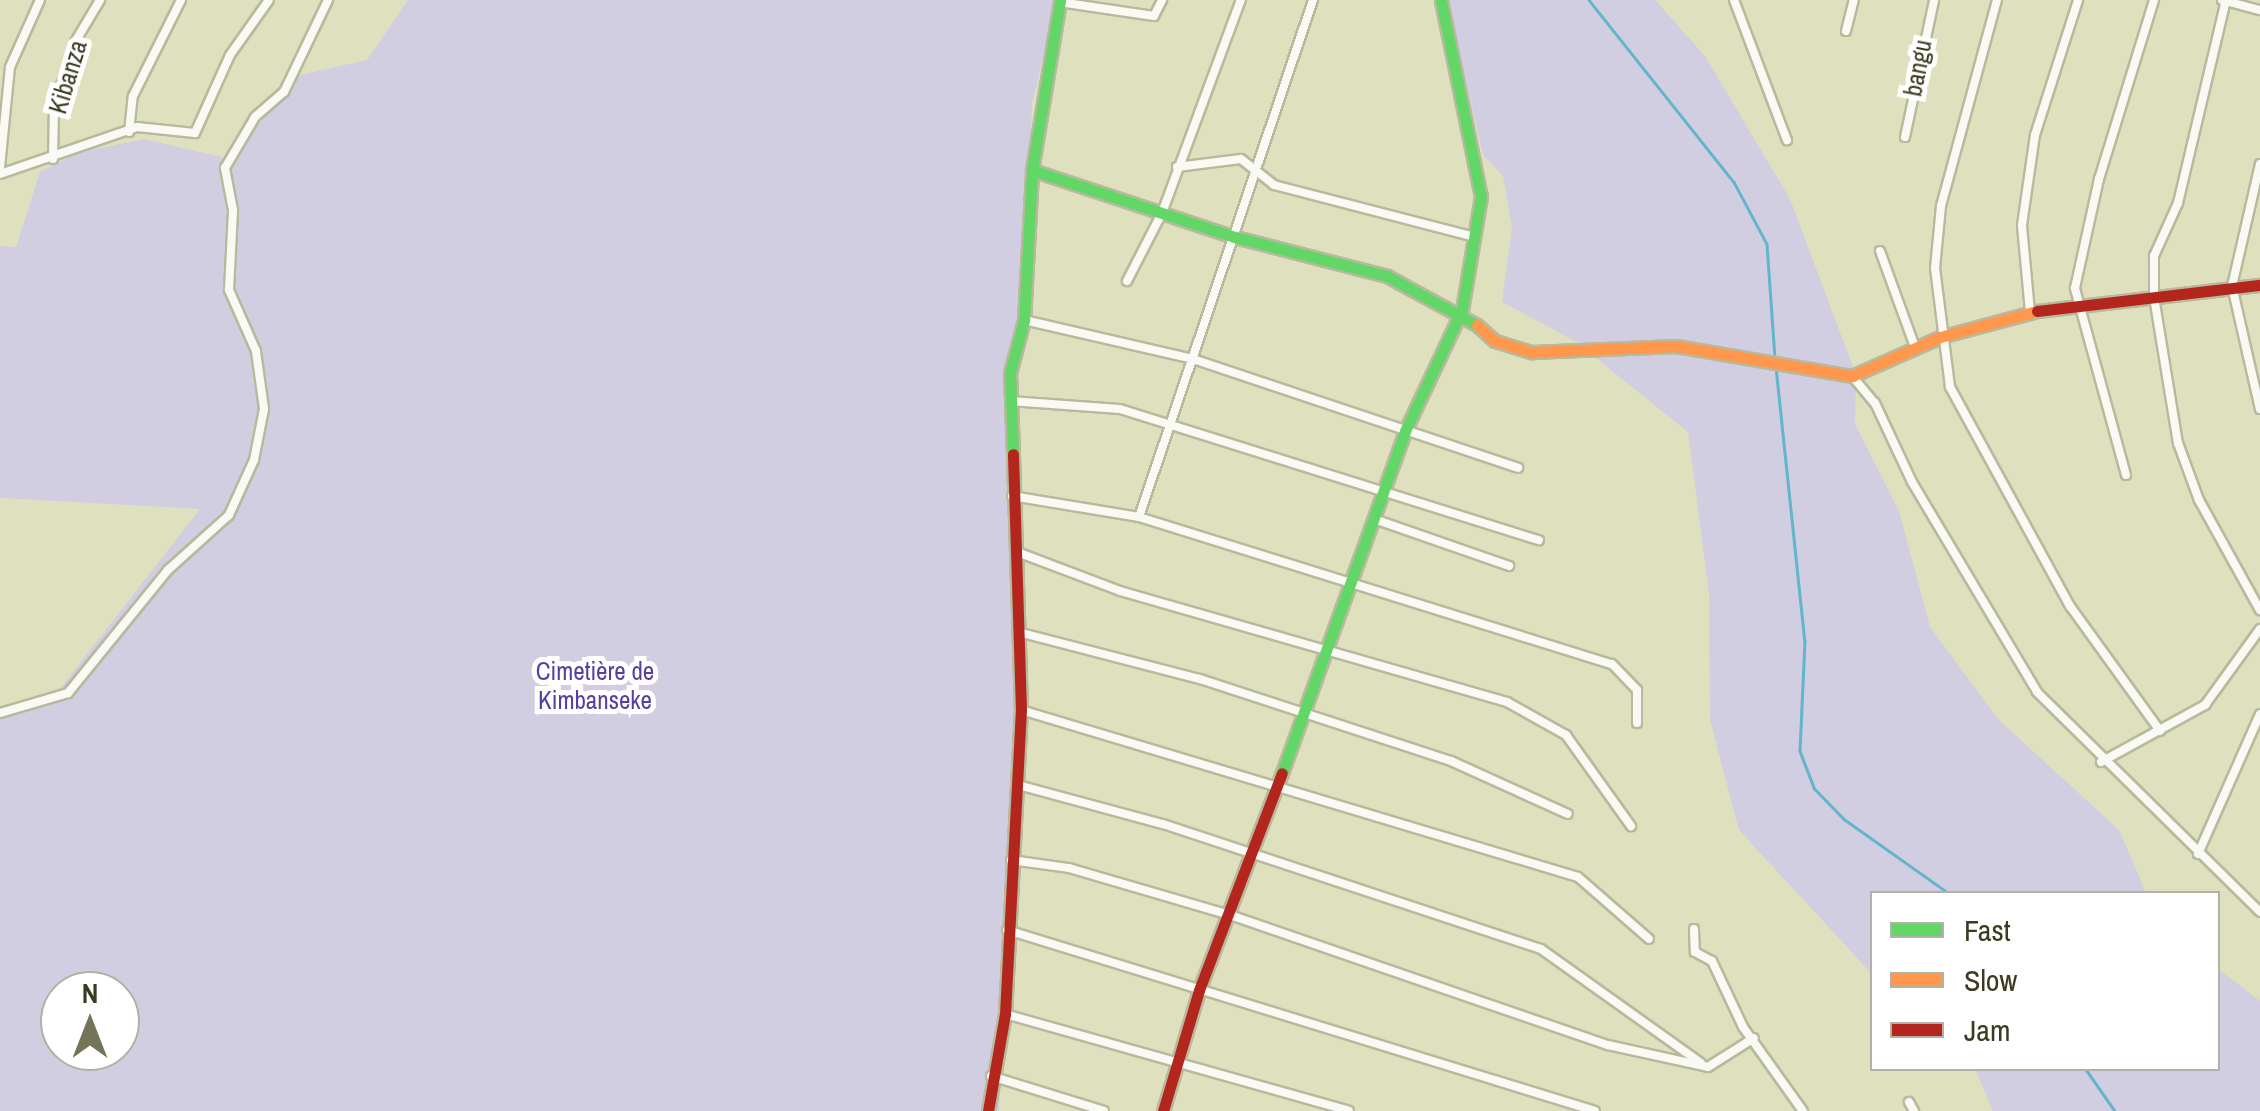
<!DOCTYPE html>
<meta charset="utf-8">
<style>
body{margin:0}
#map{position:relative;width:2260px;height:1111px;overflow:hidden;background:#dfe0bd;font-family:"Archivo Narrow",sans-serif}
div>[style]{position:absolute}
.green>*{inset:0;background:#d2cee1}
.stream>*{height:2.5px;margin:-1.25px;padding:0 1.25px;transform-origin:1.25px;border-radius:1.25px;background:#62b5cb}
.roads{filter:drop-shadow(2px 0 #b8b99d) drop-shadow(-2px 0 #b8b99d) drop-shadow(0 2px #b8b99d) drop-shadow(0 -2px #b8b99d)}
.street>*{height:8px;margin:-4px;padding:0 4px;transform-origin:4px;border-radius:4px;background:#fafaf5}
.fast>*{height:11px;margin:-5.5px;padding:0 5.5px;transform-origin:5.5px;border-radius:5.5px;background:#63d668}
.slow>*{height:11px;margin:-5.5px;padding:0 5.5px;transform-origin:5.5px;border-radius:5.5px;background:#ff974d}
.jam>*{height:11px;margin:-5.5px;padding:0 5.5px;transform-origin:5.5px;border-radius:5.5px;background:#b3261e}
span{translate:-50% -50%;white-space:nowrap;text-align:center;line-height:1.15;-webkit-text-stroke:10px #fff;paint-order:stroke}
.street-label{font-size:25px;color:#3b3b21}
.park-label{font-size:25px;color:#563fa0}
.legend{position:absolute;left:1870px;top:891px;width:350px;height:180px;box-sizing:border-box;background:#fff;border:2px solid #b1b1a6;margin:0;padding:12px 18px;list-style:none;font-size:30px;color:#3b3b21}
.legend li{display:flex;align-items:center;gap:20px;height:50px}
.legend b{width:50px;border:2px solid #b1b1a6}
.north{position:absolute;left:40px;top:971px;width:100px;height:100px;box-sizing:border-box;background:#fff;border:2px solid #b1b1a6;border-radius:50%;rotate:0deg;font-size:28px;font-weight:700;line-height:40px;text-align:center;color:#3b3b21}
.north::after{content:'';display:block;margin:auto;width:35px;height:45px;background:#747558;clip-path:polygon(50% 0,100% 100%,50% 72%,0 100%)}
</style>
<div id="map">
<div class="green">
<div style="clip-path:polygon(evenodd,408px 0,1057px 0,1032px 104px,1024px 320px,1010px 373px,1021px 710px,999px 1111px,0 1111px,0 708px,59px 690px,200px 509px,0 498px,0 246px,16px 247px,40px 172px,79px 152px,145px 139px,230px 159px,300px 75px,367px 60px,408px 0,60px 991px,120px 991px,120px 1051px,60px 1051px,60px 991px)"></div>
<div style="clip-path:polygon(1447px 0,1655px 0,1705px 56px,1790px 199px,1856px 375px,1855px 424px,1899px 511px,1930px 627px,1999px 720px,2119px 830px,2146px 893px,1872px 894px,1872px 974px,1739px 830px,1710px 720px,1709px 594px,1688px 432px,1575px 341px,1502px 302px,1512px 228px,1503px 176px,1483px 155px)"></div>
<div style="clip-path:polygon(2218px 969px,2260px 1001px,2260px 1111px,1993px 1111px,1975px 1069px,2218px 1068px)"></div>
</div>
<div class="stream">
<div style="left:1589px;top:0;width:233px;rotate:51.5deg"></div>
<div style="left:1734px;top:182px;width:70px;rotate:62deg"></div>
<div style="left:1767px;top:244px;width:115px;rotate:86deg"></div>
<div style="left:1776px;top:367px;width:276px;rotate:84deg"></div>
<div style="left:1805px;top:641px;width:110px;rotate:92.6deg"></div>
<div style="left:1800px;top:751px;width:40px;rotate:69deg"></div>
<div style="left:1814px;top:788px;width:43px;rotate:45.9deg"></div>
<div style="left:1844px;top:819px;width:130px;rotate:35.3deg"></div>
<div style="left:2085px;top:1068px;width:52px;rotate:55.1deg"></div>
</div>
<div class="roads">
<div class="street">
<div style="left:1734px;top:0;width:150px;rotate:69.3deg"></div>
<div style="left:1997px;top:0;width:213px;rotate:105.2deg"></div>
<div style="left:1941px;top:206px;width:62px;rotate:95.5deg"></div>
<div style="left:1935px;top:268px;width:120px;rotate:82.8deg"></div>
<div style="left:1950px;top:387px;width:250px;rotate:61.3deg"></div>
<div style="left:2070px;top:606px;width:154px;rotate:54.2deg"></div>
<div style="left:2222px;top:0;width:39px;rotate:15deg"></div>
<div style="left:2226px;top:0;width:209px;rotate:103.3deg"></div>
<div style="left:2178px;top:203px;width:58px;rotate:114.4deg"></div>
<div style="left:2154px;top:256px;width:41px;rotate:90deg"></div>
<div style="left:2154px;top:297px;width:148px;rotate:80.7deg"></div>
<div style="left:2178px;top:443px;width:61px;rotate:69.8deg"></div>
<div style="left:2199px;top:500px;width:126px;rotate:61deg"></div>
<div style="left:1059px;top:2px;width:96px;rotate:8.4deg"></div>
<div style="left:1154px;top:16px;width:18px;rotate:-63deg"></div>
<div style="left:1846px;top:31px;width:32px;rotate:-76deg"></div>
<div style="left:129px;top:132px;width:36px;rotate:-84deg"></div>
<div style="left:133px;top:96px;width:107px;rotate:-63.4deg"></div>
<div style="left:1905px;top:137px;width:140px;rotate:-78deg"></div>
<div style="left:53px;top:159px;width:52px;rotate:-88.9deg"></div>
<div style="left:54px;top:107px;width:68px;rotate:-72.1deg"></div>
<div style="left:75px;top:42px;width:49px;rotate:-59.2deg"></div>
<div style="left:2260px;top:164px;width:125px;rotate:102.9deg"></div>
<div style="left:2232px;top:286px;width:126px;rotate:77.2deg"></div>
<div style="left:0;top:167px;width:100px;rotate:-84.3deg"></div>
<div style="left:10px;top:67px;width:73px;rotate:-65.9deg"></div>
<div style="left:1177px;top:167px;width:64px;rotate:-7.1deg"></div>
<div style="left:1241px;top:159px;width:42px;rotate:38.2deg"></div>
<div style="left:1274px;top:185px;width:208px;rotate:14.5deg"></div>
<div style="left:0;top:174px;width:145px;rotate:-18.9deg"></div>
<div style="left:137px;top:127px;width:58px;rotate:5.9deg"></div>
<div style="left:195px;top:133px;width:85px;rotate:-65.8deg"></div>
<div style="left:230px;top:55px;width:67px;rotate:-54.7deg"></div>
<div style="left:1880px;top:251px;width:105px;rotate:70deg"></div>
<div style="left:1127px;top:281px;width:76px;rotate:-62.8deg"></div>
<div style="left:1162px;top:213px;width:227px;rotate:-69.7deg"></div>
<div style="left:2030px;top:312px;width:87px;rotate:-95.3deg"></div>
<div style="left:2022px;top:225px;width:91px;rotate:-81.8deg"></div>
<div style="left:2035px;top:135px;width:142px;rotate:-72.3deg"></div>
<div style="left:1024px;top:320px;width:173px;rotate:13deg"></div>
<div style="left:1193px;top:359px;width:343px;rotate:18.5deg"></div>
<div style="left:1852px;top:376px;width:35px;rotate:50deg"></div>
<div style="left:1875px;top:403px;width:87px;rotate:64.9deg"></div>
<div style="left:1912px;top:482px;width:244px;rotate:59.2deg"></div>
<div style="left:2037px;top:692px;width:313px;rotate:44.6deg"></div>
<div style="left:1010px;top:401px;width:110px;rotate:4.2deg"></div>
<div style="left:1120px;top:409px;width:439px;rotate:17.4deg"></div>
<div style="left:2126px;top:475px;width:194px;rotate:-105.3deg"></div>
<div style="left:2075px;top:288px;width:112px;rotate:-77.6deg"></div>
<div style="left:2099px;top:179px;width:187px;rotate:-72.9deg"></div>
<div style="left:1012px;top:496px;width:129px;rotate:9.4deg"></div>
<div style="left:1139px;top:517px;width:495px;rotate:17.3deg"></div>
<div style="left:1612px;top:664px;width:36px;rotate:46deg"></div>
<div style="left:1637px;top:690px;width:33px;rotate:90deg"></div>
<div style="left:1139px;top:517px;width:545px;rotate:-71.4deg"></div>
<div style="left:1377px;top:520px;width:140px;rotate:19.2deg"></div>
<div style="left:1017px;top:552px;width:110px;rotate:20.7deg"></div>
<div style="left:1120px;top:591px;width:403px;rotate:16deg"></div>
<div style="left:1507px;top:702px;width:68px;rotate:29.2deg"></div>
<div style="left:1566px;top:735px;width:112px;rotate:54.5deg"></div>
<div style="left:1018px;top:632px;width:188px;rotate:14.5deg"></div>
<div style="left:1200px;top:679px;width:264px;rotate:18.1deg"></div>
<div style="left:1451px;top:761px;width:128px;rotate:24.4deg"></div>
<div style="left:1021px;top:710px;width:581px;rotate:16.69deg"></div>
<div style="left:1578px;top:877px;width:94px;rotate:41.1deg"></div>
<div style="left:0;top:713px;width:71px;rotate:-16.4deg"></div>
<div style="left:68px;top:693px;width:159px;rotate:-50.9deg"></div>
<div style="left:168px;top:570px;width:82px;rotate:-42deg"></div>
<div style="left:229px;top:515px;width:60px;rotate:-65.6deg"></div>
<div style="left:254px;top:460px;width:52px;rotate:-78.9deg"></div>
<div style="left:264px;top:409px;width:59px;rotate:-97.9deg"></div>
<div style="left:256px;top:351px;width:67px;rotate:-113.9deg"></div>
<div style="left:229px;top:290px;width:80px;rotate:-87.1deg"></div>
<div style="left:233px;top:210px;width:43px;rotate:-100.8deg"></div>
<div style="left:225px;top:168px;width:59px;rotate:-59.5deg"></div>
<div style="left:255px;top:117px;width:38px;rotate:-41deg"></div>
<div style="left:284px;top:92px;width:102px;rotate:-64.4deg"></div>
<div style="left:2101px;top:762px;width:119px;rotate:-28.7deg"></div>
<div style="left:2205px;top:705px;width:94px;rotate:-54.1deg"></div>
<div style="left:1018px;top:785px;width:150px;rotate:15.1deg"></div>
<div style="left:1163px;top:824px;width:398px;rotate:18.3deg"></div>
<div style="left:1541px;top:949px;width:196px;rotate:35.5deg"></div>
<div style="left:2198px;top:854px;width:153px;rotate:-66.1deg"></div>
<div style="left:1011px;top:860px;width:59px;rotate:7.9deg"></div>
<div style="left:1069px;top:868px;width:168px;rotate:16.3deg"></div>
<div style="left:1230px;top:915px;width:400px;rotate:19deg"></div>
<div style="left:1608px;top:1045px;width:102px;rotate:12.4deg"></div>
<div style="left:1708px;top:1067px;width:54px;rotate:-32.2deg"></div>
<div style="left:1694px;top:929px;width:23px;rotate:88deg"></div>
<div style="left:1695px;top:952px;width:19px;rotate:28deg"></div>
<div style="left:1712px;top:961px;width:73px;rotate:64.8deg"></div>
<div style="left:1743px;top:1027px;width:103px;rotate:54.5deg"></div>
<div style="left:1007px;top:930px;width:615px;rotate:17.11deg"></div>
<div style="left:1005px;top:1014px;width:357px;rotate:15.7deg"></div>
<div style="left:991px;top:1076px;width:118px;rotate:17.2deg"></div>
<div style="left:1909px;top:1102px;width:10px;rotate:61deg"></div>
</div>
<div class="fast">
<div style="left:1032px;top:170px;width:214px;rotate:18.3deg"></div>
<div style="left:1235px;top:237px;width:157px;rotate:14.4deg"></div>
<div style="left:1387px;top:276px;width:102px;rotate:28.6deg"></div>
<div style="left:1013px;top:454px;width:81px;rotate:-92.1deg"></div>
<div style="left:1010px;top:373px;width:55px;rotate:-75.2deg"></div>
<div style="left:1024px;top:320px;width:150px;rotate:-86.9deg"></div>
<div style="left:1032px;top:170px;width:172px;rotate:-80.6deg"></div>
<div style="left:1282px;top:773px;width:363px;rotate:-70.2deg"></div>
<div style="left:1405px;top:431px;width:134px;rotate:-64.8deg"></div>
<div style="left:1462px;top:310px;width:115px;rotate:-80.5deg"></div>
<div style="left:1481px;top:197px;width:201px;rotate:-101.5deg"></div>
</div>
<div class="slow">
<div style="left:1477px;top:325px;width:24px;rotate:42deg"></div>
<div style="left:1495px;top:341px;width:39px;rotate:17deg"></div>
<div style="left:1532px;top:352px;width:144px;rotate:-2.4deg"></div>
<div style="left:1676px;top:346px;width:179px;rotate:9.7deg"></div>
<div style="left:1852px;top:376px;width:96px;rotate:-23.9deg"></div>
<div style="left:1940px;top:337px;width:100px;rotate:-15deg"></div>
</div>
<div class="jam">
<div style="left:2037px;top:311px;width:225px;rotate:-6.7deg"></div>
<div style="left:988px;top:1111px;width:98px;rotate:-80.1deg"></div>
<div style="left:1005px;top:1014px;width:304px;rotate:-87deg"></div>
<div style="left:1021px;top:710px;width:256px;rotate:-91.8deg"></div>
<div style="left:1163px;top:1111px;width:126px;rotate:-73.4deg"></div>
<div style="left:1199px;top:990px;width:232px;rotate:-69.1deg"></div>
</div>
</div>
<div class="street-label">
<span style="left:1918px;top:68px;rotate:-79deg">bangu</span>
<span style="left:68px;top:77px;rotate:-73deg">Kibanza</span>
</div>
<div class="park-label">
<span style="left:595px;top:686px">Cimetière de<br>Kimbanseke</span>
</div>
<ul class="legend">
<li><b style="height:12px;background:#63d668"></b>Fast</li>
<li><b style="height:12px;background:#ff974d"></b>Slow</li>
<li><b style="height:12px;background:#b3261e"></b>Jam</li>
</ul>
<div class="north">N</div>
</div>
